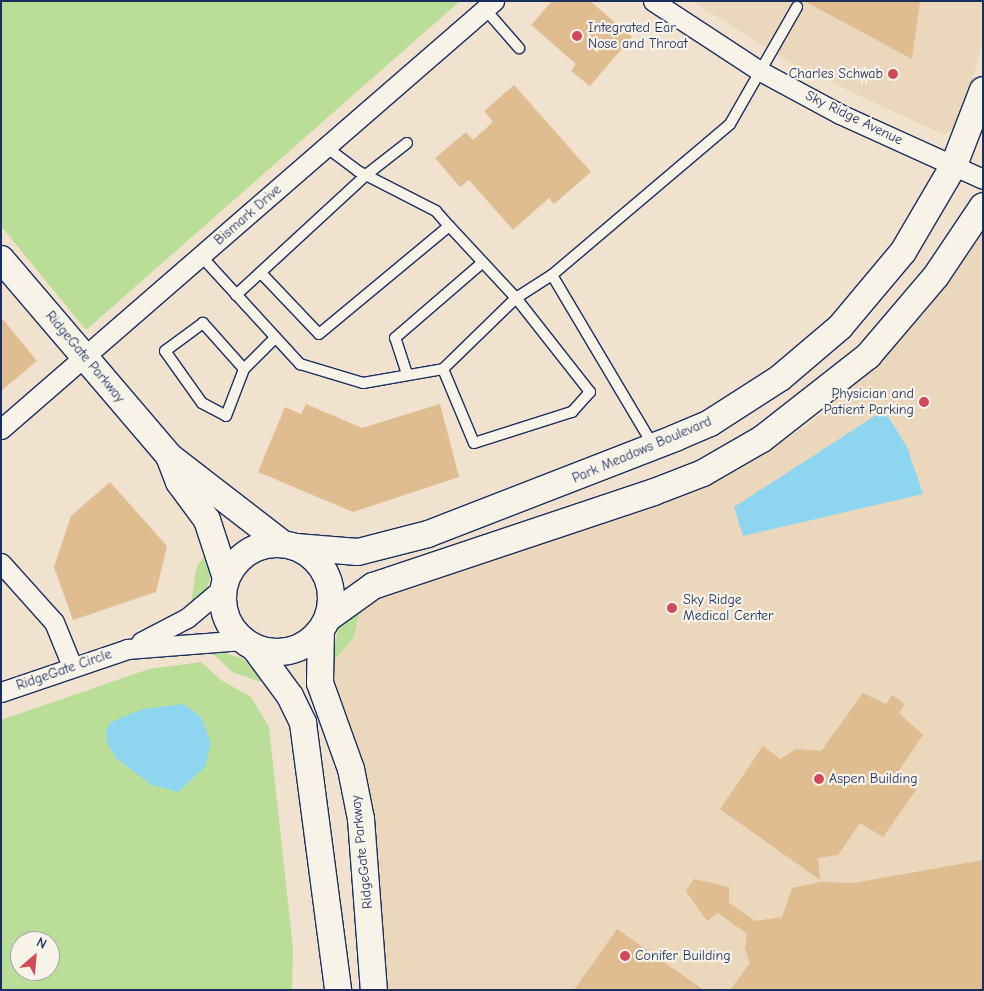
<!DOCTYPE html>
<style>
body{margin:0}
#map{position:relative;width:984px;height:991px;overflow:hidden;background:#f0e2ce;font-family:"Comic Neue",sans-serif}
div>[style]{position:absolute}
.built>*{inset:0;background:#ebd7bc}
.green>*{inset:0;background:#badd97}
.water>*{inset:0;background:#8ed5f0}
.building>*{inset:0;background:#e0bc91}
.roads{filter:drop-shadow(1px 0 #1b2f5e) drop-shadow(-1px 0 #1b2f5e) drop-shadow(0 1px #1b2f5e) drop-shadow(0 -1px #1b2f5e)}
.lane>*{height:10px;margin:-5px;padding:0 5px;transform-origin:5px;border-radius:5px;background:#f7f3e8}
.street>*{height:19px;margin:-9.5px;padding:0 9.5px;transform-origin:9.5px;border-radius:9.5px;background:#f7f3e8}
.secondary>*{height:26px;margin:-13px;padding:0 13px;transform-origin:13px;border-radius:13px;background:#f7f3e8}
.secondary>.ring{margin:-13px;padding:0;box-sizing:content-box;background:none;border:26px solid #f7f3e8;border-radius:50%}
.dots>*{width:14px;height:14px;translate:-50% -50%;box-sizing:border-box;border:2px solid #f7f3e8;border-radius:50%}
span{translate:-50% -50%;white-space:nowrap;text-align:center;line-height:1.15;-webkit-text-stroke:4.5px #f7f3e8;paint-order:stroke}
.poi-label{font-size:14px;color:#1b2f5e}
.left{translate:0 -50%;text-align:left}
.right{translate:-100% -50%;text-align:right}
.street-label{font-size:14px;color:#1b2f5e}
.frame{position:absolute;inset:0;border:2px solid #1b2f5e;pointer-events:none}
.north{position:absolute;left:10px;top:931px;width:50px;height:50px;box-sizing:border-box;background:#f7f3e8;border:1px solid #9fa5b1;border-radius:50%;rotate:27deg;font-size:14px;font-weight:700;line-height:20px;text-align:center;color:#1b2f5e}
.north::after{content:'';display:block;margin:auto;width:18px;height:22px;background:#d1495b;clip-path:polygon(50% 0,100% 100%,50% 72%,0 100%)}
</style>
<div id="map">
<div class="built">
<div style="clip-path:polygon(692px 1px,983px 1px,983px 41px,962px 116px,956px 128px,944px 135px,794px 65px)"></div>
<div style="clip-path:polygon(983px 226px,983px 990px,382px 990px,348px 737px,329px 666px,353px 639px,362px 603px,483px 557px,648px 510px,728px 475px,771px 449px,812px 422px,879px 361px,932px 302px)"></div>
</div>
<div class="green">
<div style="clip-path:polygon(1px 1px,460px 1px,86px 330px,1px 226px)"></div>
<div style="clip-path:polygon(208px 549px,210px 580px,204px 595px,191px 604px,196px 569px)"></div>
<div style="clip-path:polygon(362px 603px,353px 639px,329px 666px,339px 627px)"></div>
<div style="clip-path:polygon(208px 649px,242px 658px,270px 685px,232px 672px)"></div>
<div style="clip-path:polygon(evenodd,201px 662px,221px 680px,251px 697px,269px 727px,293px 949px,292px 990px,1px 990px,1px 720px,149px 669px,201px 662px,20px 941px,50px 941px,50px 971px,20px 971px,20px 941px)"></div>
</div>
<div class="water">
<div style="clip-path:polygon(884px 410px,907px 447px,923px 494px,743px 536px,734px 507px)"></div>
<div style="clip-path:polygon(183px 704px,201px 717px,211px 743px,205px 767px,178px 792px,152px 785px,117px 759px,107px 743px,106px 731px,111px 722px,143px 709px)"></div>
</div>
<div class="building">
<div style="clip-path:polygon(552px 1px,590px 1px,632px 37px,590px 86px,571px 71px,576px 64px,531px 25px)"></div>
<div style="clip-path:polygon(804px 1px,920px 1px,912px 59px)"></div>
<div style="clip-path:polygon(514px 85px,591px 172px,554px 204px,549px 198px,513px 230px,469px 180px,460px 187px,435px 158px,466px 132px,473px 140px,493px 122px,484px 111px)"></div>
<div style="clip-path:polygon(1px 317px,37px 361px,1px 391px)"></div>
<div style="clip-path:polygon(306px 404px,362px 428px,440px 404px,459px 477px,353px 512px,258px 472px,285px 407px,301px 414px)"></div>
<div style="clip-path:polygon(110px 482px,167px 546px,156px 592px,73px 620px,54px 567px,71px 516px)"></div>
<div style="clip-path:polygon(863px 693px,886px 704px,892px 695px,905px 704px,899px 713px,923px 735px,896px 775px,916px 790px,883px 837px,860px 823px,838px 855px,818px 858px,820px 880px,720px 809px,763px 746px,780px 759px,796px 749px,821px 751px)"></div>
<div style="clip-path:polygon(983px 860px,983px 990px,730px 990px,750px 963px,745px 949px,747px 934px,718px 913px,707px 921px,686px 891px,694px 879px,729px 887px,729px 903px,755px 921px,782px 917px,792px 888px,820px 882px,853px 883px)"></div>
<div style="clip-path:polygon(617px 929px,661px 960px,704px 990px,574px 990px)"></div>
</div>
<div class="roads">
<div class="lane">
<div style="left:485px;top:9px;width:52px;rotate:48.9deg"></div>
<div style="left:201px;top:256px;width:147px;rotate:47.5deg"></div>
<div style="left:300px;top:364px;width:66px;rotate:16.8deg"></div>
<div style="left:363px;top:383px;width:81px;rotate:-9.9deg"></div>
<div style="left:443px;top:369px;width:80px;rotate:67.3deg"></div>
<div style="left:474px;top:443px;width:103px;rotate:-17.6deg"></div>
<div style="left:572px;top:412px;width:27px;rotate:-48deg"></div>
<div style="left:590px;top:392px;width:120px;rotate:-128.2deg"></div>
<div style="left:516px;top:298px;width:98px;rotate:-132.9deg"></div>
<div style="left:449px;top:226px;width:20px;rotate:-131deg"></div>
<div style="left:436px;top:211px;width:88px;rotate:-152.9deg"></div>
<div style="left:358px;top:171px;width:40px;rotate:-143deg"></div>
<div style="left:261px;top:273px;width:84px;rotate:46.4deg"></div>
<div style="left:319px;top:334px;width:169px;rotate:-39.7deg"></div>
<div style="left:552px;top:275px;width:233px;rotate:-40.3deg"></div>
<div style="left:730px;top:124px;width:135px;rotate:-60.2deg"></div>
<div style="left:236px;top:295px;width:177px;rotate:-42.7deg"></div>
<div style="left:366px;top:175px;width:52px;rotate:-38deg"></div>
<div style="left:244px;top:369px;width:62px;rotate:-131.7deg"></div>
<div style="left:203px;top:323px;width:47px;rotate:143.6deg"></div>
<div style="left:165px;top:351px;width:64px;rotate:54.6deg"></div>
<div style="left:202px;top:403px;width:27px;rotate:28deg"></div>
<div style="left:226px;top:416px;width:50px;rotate:-69deg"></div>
<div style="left:244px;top:369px;width:44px;rotate:-45deg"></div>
<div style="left:443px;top:369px;width:102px;rotate:-44.2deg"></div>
<div style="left:516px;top:298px;width:43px;rotate:-32.6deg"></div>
<div style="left:552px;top:275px;width:198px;rotate:59.3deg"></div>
<div style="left:407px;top:374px;width:38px;rotate:-108deg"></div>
<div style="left:395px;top:338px;width:116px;rotate:-40.8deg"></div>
</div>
<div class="street">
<div style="left:653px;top:1px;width:128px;rotate:33.2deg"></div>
<div style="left:760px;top:71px;width:91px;rotate:28.3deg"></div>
<div style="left:840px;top:114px;width:157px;rotate:24.4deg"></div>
<div style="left:1px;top:429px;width:653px;rotate:-40.96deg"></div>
<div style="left:1px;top:563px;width:79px;rotate:48.1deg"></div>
<div style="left:54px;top:622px;width:48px;rotate:67.8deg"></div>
<div style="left:141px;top:642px;width:52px;rotate:-27.6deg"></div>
<div style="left:187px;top:618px;width:48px;rotate:-40deg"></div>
<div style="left:1px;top:692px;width:133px;rotate:-18.8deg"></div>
<div style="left:127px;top:649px;width:116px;rotate:-4.4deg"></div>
</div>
<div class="secondary">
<div style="left:1px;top:259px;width:259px;rotate:49.5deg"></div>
<div style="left:169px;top:456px;width:144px;rotate:37.7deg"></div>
<div style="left:169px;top:456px;width:28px;rotate:69deg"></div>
<div style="left:179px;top:482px;width:47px;rotate:53.6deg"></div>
<div style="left:207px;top:520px;width:61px;rotate:71.9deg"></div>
<div class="ring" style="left:223px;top:544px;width:82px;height:82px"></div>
<div style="left:296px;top:547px;width:62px;rotate:4.6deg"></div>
<div style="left:358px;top:552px;width:72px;rotate:-14.4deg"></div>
<div style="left:428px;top:534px;width:265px;rotate:-21.2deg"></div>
<div style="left:675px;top:438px;width:38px;rotate:-23deg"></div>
<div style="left:710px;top:423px;width:83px;rotate:-32.7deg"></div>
<div style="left:780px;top:378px;width:79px;rotate:-40.4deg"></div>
<div style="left:840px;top:327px;width:98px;rotate:-50deg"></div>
<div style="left:903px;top:252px;width:101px;rotate:-59.6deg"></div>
<div style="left:954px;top:165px;width:80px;rotate:-68.9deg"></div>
<div style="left:327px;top:619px;width:57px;rotate:-35.7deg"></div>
<div style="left:373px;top:586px;width:296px;rotate:-18.5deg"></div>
<div style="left:654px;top:492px;width:53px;rotate:-21.2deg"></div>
<div style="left:703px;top:473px;width:68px;rotate:-30deg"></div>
<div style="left:762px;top:439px;width:135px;rotate:-38.1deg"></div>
<div style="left:868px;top:356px;width:105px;rotate:-49.6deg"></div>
<div style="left:936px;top:276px;width:84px;rotate:-56.1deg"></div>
<div style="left:321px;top:630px;width:53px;rotate:91.1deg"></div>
<div style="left:320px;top:683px;width:91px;rotate:70.2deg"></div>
<div style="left:351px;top:769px;width:51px;rotate:78.7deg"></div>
<div style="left:361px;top:819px;width:171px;rotate:85.7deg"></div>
<div style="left:254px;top:647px;width:61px;rotate:53.7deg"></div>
<div style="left:290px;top:696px;width:30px;rotate:64deg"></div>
<div style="left:303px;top:723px;width:269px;rotate:82.5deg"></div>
</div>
</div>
<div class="dots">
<div style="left:577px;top:36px;background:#d1495b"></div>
<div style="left:893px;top:74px;background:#d1495b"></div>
<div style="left:924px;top:402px;background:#d1495b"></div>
<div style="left:672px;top:608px;background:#d1495b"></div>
<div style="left:819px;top:779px;background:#d1495b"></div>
<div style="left:625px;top:956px;background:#d1495b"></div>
</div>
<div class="poi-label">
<span class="left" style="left:588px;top:36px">Integrated Ear<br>Nose and Throat</span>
<span class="right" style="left:883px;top:74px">Charles Schwab</span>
<span class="right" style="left:914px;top:402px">Physician and<br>Patient Parking</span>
<span class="left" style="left:683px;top:608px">Sky Ridge<br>Medical Center</span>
<span class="left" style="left:829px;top:779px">Aspen Building</span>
<span class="left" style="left:635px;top:956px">Conifer Building</span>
</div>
<div class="street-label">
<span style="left:854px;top:118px;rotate:26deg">Sky Ridge Avenue</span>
<span style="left:248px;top:215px;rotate:-41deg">Bismark Drive</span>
<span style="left:85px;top:357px;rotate:50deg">RidgeGate Parkway</span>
<span style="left:642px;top:450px;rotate:-23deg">Park Meadows Boulevard</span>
<span style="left:64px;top:670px;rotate:-19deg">RidgeGate Circle</span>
<span style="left:362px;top:852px;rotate:-96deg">RidgeGate Parkway</span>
</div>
<div class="frame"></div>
<div class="north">N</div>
</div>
